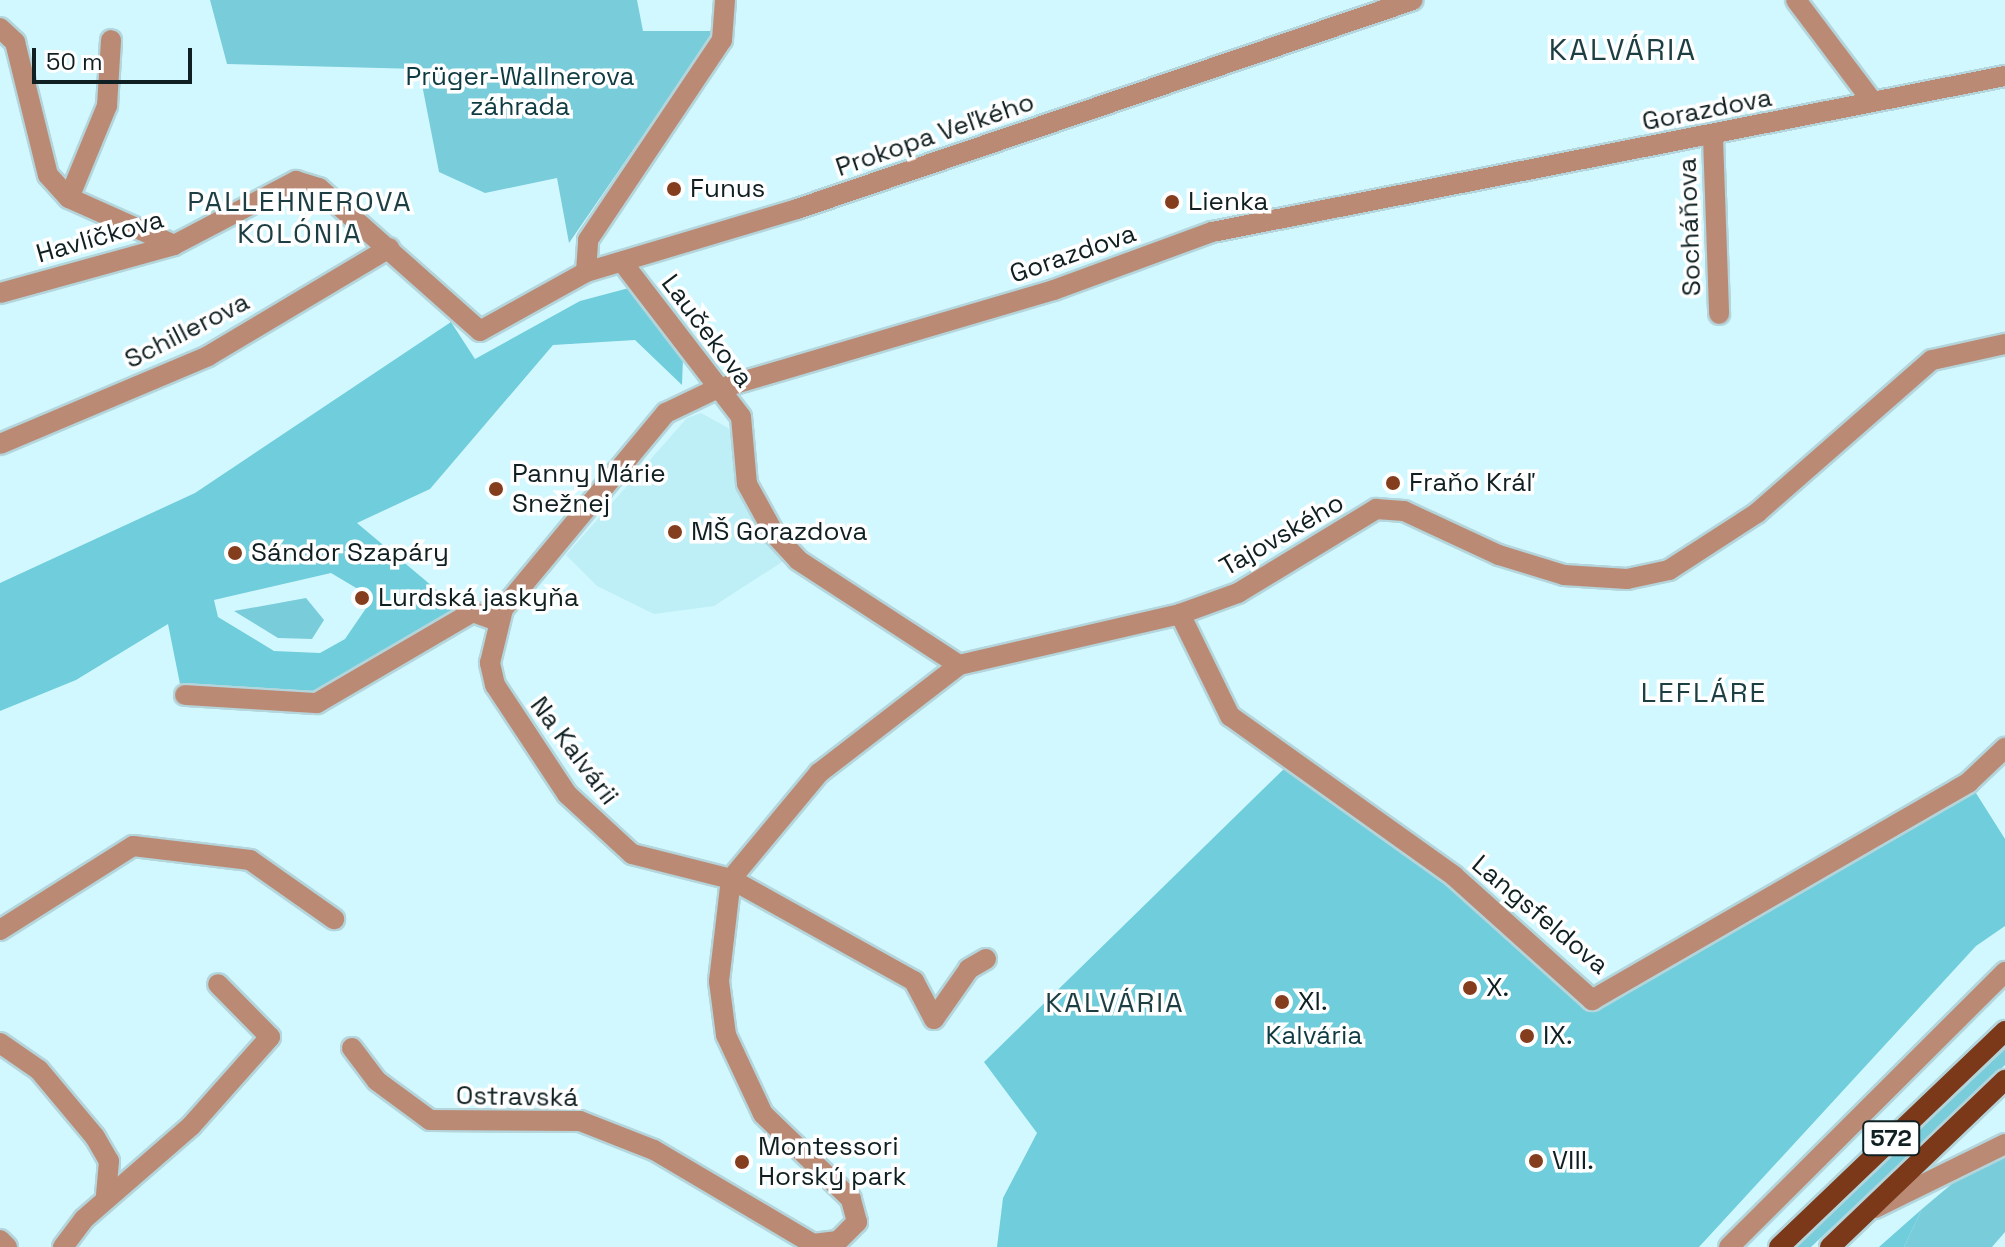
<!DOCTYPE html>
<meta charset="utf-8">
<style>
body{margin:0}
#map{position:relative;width:2005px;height:1247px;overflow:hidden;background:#d2f8ff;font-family:"Space Grotesk",sans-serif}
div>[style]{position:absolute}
.built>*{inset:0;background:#beeef6}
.green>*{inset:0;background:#79ccda}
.forest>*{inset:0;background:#70cddb}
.roads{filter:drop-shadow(2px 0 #b3d5db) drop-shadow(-2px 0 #b3d5db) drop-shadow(0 2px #b3d5db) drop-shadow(0 -2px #b3d5db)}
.minor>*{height:20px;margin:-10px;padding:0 10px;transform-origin:10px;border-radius:10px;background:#bb8a75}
.major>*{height:20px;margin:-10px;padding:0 10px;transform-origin:10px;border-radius:10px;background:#7b391a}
.dots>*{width:22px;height:22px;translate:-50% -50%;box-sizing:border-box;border:4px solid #fff;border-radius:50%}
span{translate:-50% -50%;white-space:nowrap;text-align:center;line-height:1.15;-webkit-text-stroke:7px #fff;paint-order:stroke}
.shield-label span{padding:2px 6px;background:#fff;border:2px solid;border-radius:6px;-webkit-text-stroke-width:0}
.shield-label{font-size:24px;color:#101f21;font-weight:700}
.park-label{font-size:26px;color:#0e3b41}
.street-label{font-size:26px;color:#101f21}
.poi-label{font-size:26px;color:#101f21}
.left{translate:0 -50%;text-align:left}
.neighbourhood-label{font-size:28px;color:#1d3f44;letter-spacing:2px}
.quarter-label{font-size:30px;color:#1d3f44;letter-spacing:2px}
.scale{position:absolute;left:32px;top:48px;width:160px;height:36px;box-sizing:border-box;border:4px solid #101f21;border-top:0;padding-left:10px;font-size:24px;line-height:28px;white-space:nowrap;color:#101f21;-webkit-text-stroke:6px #fff;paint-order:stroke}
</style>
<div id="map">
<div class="built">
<div style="clip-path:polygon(701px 413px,730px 429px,747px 510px,785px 560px,714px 606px,654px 614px,597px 586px,566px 555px,687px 418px)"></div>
</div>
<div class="green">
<div style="clip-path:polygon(210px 0,637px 0,643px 31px,715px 31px,569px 243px,557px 178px,485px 193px,439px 172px,419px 69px,227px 64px)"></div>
<div style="clip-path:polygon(306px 598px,324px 620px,312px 639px,278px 638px,234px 611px)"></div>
<div style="clip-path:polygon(2005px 1049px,2005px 1065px,1811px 1247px,1796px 1247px)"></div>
<div style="clip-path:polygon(2005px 1153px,2005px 1232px,1992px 1247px,1904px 1247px,1922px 1209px,1966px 1172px)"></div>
</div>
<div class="forest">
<div style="clip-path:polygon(evenodd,629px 288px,683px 358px,682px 385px,635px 340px,553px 345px,430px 489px,357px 523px,463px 612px,317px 698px,181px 689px,168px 624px,76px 680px,0 711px,0 583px,195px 493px,451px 322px,475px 359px,580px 301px,629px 288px,331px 573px,373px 598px,345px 639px,320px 653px,274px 651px,218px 617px,214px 600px,331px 573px)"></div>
<div style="clip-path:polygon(1290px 763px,1454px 876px,1592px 1000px,1969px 782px,2005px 839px,2005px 926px,1976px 946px,1699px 1247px,997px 1247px,1003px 1198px,1037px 1133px,984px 1062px)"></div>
<div style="clip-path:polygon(1922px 1209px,1904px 1247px,1879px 1247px)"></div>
</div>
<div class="roads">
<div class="minor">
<div style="left:1796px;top:0;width:126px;rotate:53deg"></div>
<div style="left:0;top:28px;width:21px;rotate:43deg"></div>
<div style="left:15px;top:42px;width:137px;rotate:76.1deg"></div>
<div style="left:48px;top:175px;width:31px;rotate:48deg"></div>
<div style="left:69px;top:198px;width:115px;rotate:24.1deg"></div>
<div style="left:1713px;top:138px;width:176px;rotate:88deg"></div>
<div style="left:69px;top:198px;width:100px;rotate:-67.6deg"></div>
<div style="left:107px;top:106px;width:66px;rotate:-86.5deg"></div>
<div style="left:623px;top:263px;width:194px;rotate:52.5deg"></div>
<div style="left:741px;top:417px;width:67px;rotate:84.9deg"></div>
<div style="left:747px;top:484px;width:58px;rotate:61.2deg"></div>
<div style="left:775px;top:535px;width:34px;rotate:47deg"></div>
<div style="left:798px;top:560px;width:192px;rotate:33.1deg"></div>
<div style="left:586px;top:272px;width:32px;rotate:-86deg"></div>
<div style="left:588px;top:240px;width:241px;rotate:-56.2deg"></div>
<div style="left:722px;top:40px;width:40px;rotate:-85.7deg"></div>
<div style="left:0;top:293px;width:180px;rotate:-15.4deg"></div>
<div style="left:174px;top:245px;width:138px;rotate:-27.7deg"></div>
<div style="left:296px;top:181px;width:24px;rotate:17deg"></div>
<div style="left:319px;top:188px;width:215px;rotate:41.6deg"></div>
<div style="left:480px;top:331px;width:121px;rotate:-29.1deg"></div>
<div style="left:586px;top:272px;width:220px;rotate:-16.6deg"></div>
<div style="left:797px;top:209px;width:650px;rotate:-18.74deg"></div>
<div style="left:0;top:444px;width:226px;rotate:-22.9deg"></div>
<div style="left:208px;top:356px;width:211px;rotate:-30.8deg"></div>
<div style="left:1180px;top:614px;width:114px;rotate:63.9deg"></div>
<div style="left:1230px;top:716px;width:275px;rotate:35.5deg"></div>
<div style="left:1454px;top:876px;width:186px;rotate:41.9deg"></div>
<div style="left:1592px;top:1000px;width:435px;rotate:-30deg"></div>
<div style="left:1969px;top:782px;width:50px;rotate:-43.4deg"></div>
<div style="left:185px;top:695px;width:132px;rotate:3.5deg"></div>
<div style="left:317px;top:703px;width:181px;rotate:-30.3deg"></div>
<div style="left:473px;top:612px;width:27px;rotate:20deg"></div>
<div style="left:731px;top:879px;width:138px;rotate:-50.3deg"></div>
<div style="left:819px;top:773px;width:177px;rotate:-37.6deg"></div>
<div style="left:959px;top:665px;width:227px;rotate:-13deg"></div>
<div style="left:1180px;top:614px;width:62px;rotate:-19.9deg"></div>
<div style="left:1238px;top:593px;width:162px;rotate:-31.3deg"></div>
<div style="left:1376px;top:509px;width:28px;rotate:4deg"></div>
<div style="left:1404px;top:511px;width:105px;rotate:24.9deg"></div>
<div style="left:1499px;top:555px;width:68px;rotate:17.1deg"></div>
<div style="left:1564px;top:575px;width:63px;rotate:3.6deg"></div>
<div style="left:1627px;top:579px;width:43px;rotate:-12.1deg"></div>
<div style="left:1669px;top:570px;width:105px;rotate:-32.9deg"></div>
<div style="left:1757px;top:513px;width:232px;rotate:-41.2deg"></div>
<div style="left:1932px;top:360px;width:75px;rotate:-12.4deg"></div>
<div style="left:0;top:930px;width:157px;rotate:-32.3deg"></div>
<div style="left:133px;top:846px;width:118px;rotate:6.8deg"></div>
<div style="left:250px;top:860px;width:103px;rotate:35.1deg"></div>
<div style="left:986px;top:959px;width:20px;rotate:150deg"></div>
<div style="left:969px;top:969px;width:61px;rotate:125deg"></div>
<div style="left:934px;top:1019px;width:43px;rotate:-117.8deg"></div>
<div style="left:914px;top:981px;width:210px;rotate:-150.9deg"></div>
<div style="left:731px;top:879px;width:102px;rotate:-165.8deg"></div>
<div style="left:632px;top:854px;width:88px;rotate:-137.3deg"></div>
<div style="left:567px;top:794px;width:131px;rotate:-123.4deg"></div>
<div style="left:495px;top:685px;width:23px;rotate:-103deg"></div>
<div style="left:490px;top:663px;width:56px;rotate:-76.5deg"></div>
<div style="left:503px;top:609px;width:255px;rotate:-50.3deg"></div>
<div style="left:666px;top:413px;width:53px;rotate:-25.6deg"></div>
<div style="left:714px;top:390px;width:354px;rotate:-16.4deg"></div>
<div style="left:1054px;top:290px;width:168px;rotate:-20.2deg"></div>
<div style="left:1212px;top:232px;width:808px;rotate:-11.13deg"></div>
<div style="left:0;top:1043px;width:47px;rotate:34.7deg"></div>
<div style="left:39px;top:1070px;width:87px;rotate:50.1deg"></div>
<div style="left:95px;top:1137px;width:28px;rotate:60deg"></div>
<div style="left:109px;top:1161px;width:38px;rotate:95deg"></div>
<div style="left:352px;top:1048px;width:41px;rotate:52.9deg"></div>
<div style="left:377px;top:1081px;width:66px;rotate:36.3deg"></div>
<div style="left:430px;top:1120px;width:150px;rotate:0.4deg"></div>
<div style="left:580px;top:1121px;width:79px;rotate:21.4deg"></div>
<div style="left:654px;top:1150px;width:185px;rotate:30.6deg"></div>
<div style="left:813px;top:1244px;width:25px;rotate:-7deg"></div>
<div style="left:838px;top:1241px;width:27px;rotate:-45deg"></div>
<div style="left:857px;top:1222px;width:24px;rotate:-105deg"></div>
<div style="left:851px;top:1199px;width:122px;rotate:-136deg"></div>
<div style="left:763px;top:1114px;width:87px;rotate:-115.1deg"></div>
<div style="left:726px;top:1035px;width:54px;rotate:-97.4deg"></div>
<div style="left:719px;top:981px;width:103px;rotate:-83.3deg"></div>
<div style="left:1875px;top:1208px;width:145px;rotate:-26.2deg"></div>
<div style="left:0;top:1240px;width:10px;rotate:45deg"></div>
<div style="left:63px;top:1247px;width:35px;rotate:-53deg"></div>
<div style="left:84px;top:1219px;width:142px;rotate:-41deg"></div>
<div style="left:191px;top:1126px;width:119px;rotate:-48.4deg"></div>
<div style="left:270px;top:1037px;width:74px;rotate:-134.5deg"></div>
<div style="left:1729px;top:1247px;width:390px;rotate:-44.9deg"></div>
</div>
<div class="major">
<div style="left:1779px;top:1247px;width:313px;rotate:-43.7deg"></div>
<div style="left:1830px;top:1247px;width:242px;rotate:-43.7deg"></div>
</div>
</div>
<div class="dots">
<div style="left:674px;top:189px;background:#853e1d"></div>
<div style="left:1172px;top:202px;background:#853e1d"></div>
<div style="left:1393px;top:483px;background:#853e1d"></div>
<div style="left:496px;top:489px;background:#853e1d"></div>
<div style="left:675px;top:532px;background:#853e1d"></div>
<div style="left:235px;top:553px;background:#853e1d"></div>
<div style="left:362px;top:598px;background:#853e1d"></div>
<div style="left:1470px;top:988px;background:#853e1d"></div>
<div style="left:1282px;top:1002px;background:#853e1d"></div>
<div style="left:1527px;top:1036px;background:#853e1d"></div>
<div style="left:1536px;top:1161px;background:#853e1d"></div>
<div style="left:742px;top:1162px;background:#853e1d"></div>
</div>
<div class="shield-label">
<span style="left:1891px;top:1138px">572</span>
</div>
<div class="park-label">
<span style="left:520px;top:92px">Prüger-Wallnerova<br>záhrada</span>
<span style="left:1314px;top:1036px">Kalvária</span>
</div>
<div class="street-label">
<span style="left:1707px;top:110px;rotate:-11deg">Gorazdova</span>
<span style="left:935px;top:135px;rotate:-19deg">Prokopa Veľkého</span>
<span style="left:1690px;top:227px;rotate:-92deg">Socháňova</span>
<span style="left:100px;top:237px;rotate:-16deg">Havlíčkova</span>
<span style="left:1073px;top:254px;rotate:-19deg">Gorazdova</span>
<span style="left:187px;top:331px;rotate:-27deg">Schillerova</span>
<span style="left:707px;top:331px;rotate:53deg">Laučekova</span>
<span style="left:1282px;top:535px;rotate:-30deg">Tajovského</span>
<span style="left:574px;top:751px;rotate:53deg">Na Kalvárii</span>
<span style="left:1540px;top:915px;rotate:40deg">Langsfeldova</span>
<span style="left:517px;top:1097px;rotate:1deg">Ostravská</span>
</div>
<div class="poi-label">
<span class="left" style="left:690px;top:189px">Funus</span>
<span class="left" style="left:1188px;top:202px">Lienka</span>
<span class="left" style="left:512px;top:489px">Panny Márie<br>Snežnej</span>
<span class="left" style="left:1409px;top:483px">Fraňo Kráľ</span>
<span class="left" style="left:691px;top:532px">MŠ Gorazdova</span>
<span class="left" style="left:251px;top:553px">Sándor Szapáry</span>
<span class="left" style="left:378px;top:598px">Lurdská jaskyňa</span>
<span class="left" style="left:1486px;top:988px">X.</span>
<span class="left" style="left:1298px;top:1002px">XI.</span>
<span class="left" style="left:1543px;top:1036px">IX.</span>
<span class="left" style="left:758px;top:1162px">Montessori<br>Horský park</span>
<span class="left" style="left:1552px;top:1161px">VIII.</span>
</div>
<div class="neighbourhood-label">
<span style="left:300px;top:217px">PALLEHNEROVA<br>KOLÓNIA</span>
<span style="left:1704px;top:692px">LEFLÁRE</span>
<span style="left:1115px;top:1002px">KALVÁRIA</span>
</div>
<div class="quarter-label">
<span style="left:1623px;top:50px">KALVÁRIA</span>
</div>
<div class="scale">50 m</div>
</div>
